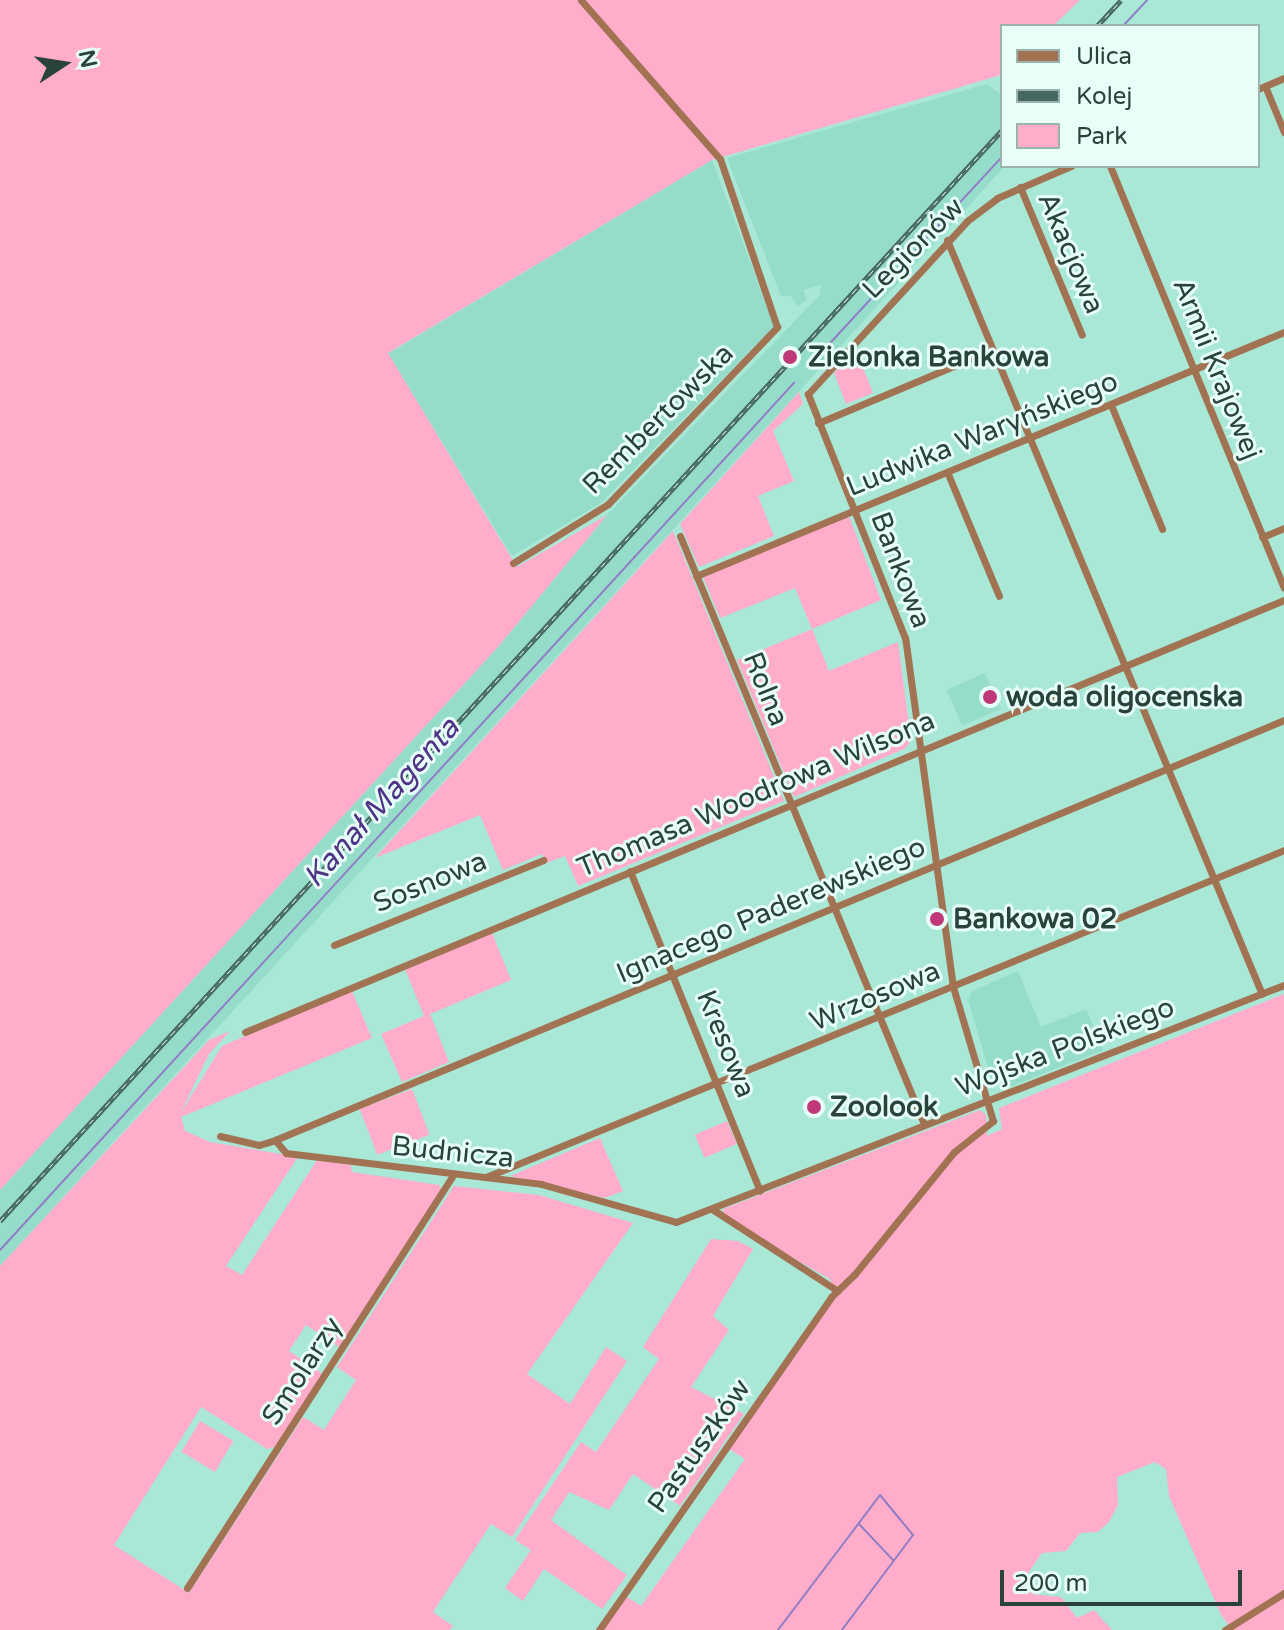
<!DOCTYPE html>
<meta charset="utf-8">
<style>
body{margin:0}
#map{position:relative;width:1284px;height:1630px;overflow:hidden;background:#a9e7d6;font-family:"Varela Round",sans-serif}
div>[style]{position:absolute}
.built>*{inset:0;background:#95dcca;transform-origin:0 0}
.green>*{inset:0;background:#ffadcb;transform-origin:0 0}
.stream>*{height:2px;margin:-1px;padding:0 1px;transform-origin:1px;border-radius:1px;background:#917dc5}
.street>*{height:7px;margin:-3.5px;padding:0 3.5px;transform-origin:3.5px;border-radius:3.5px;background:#a17352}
.rail>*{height:5px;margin-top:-2.5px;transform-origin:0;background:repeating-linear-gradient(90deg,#e7fff8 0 6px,#46675f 0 12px);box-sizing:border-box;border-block:2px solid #46675f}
.dots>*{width:22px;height:22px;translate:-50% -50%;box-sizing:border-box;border:4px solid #e7fff8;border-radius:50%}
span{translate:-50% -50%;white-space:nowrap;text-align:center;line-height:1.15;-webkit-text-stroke:6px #e7fff8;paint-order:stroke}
.street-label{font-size:28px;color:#29423c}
.poi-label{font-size:28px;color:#29423c;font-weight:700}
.left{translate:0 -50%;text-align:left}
.water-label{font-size:30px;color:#503287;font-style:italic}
.legend{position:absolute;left:1000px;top:24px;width:260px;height:144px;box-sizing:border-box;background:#e7fff8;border:2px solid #9bb3ad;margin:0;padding:10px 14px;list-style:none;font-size:24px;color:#29423c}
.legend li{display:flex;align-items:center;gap:16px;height:40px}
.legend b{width:40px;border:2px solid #9bb3ad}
.north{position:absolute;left:24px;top:24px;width:80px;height:80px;-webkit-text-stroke:6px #e7fff8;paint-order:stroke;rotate:78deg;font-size:22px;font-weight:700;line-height:32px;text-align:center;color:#29423c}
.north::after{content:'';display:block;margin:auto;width:28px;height:36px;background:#29423c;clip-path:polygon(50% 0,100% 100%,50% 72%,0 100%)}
.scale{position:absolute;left:1000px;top:1570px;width:242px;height:36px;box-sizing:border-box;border:4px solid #29423c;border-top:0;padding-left:10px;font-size:24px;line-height:28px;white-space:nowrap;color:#29423c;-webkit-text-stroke:6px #e7fff8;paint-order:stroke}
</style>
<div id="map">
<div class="built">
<div style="clip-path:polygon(987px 84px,1002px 95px,1005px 166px,0 1266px,0 1190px,498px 647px,607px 515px,820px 295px,821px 285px,803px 290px,807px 300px,797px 306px,791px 296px,781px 296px,727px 158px)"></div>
<div style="clip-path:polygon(712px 160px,774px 326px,601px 503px,512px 556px,388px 354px)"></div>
<div style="left:985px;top:673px;width:39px;height:42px;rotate:66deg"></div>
<div style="clip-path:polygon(1018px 971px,1041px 1027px,1086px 1009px,1103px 1050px,1005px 1089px,991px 1077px,968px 1000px,972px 991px)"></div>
</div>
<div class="green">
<div style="clip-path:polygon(0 0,1080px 0,1053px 26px,1002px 26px,1001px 75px,712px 160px,388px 353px,517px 567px,607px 515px,498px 647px,0 1190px)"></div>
<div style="clip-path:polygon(856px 350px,873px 393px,846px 404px,834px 373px)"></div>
<div style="clip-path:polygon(799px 392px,803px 404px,773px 431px,794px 481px,758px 496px,774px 536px,699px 567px,680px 524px)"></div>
<div style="clip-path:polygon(849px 516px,881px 600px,812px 629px,829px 671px,898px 642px,911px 740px,906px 748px,794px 797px,737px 660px,812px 629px,795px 588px,720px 618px,703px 577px)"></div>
<div style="clip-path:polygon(673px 531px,784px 801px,578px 886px,565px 856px,546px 863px,542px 854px,503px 870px,480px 815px,375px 858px)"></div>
<div style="clip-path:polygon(492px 933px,511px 980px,430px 1014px,449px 1062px,402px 1082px,381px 1034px,424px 1016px,405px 969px)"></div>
<div style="clip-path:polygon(352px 991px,372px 1038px,181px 1117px,185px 1131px,210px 1142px,298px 1157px,226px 1266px,242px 1275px,317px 1160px,351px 1165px,352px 1172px,439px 1185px,442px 1191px,339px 1347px,306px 1325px,289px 1351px,323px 1374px,275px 1447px,267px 1449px,201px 1407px,114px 1545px,189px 1593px,303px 1417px,324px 1430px,356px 1380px,337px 1367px,454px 1186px,539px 1195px,633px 1223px,527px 1374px,570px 1404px,606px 1347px,627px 1361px,512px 1537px,491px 1524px,433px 1612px,453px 1626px,450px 1630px,0 1630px,0 1266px,209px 1040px,230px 1031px,209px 1054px,180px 1114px,222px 1046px)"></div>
<div style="clip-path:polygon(1284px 994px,1284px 1630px,1233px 1630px,1221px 1615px,1169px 1496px,1166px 1469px,1155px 1462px,1117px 1477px,1118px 1505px,1109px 1522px,1098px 1532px,1080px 1533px,1066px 1551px,1042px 1553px,1024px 1579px,1032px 1594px,1061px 1597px,1077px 1618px,1094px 1610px,1112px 1630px,603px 1630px,627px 1597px,641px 1606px,745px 1459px,729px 1449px,835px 1294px,830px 1279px,725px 1219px,723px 1209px,980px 1110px,986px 1115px,987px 1136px,1002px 1129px,999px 1108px)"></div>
<div style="left:412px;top:1089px;width:49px;height:56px;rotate:69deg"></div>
<div style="left:727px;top:1121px;width:25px;height:35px;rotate:67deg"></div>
<div style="clip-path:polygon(600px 1138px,623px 1191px,605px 1198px,510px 1176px)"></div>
<div style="clip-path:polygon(711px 1239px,738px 1241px,753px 1249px,713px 1316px,729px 1330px,691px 1387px,744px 1414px,680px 1506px,633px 1474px,609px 1510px,569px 1492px,551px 1520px,627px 1575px,602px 1609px,544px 1569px,523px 1601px,505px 1588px,531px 1550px,515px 1540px,581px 1442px,596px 1452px,659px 1359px,643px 1347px)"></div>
<div style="left:200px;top:1421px;width:39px;height:36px;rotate:31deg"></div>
</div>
<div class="stream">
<div style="left:1123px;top:26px;width:35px;rotate:-47deg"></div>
<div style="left:808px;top:367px;width:286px;rotate:-47.3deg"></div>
<div style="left:0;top:1250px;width:1176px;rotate:-47.52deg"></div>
<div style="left:859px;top:1524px;width:50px;rotate:46.6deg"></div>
<div style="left:778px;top:1630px;width:169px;rotate:-52.9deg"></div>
<div style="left:880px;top:1495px;width:52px;rotate:50.5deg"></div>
<div style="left:913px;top:1535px;width:119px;rotate:126.8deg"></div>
</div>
<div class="street">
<div style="left:1265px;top:86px;width:50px;rotate:67.6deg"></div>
<div style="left:1258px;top:89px;width:28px;rotate:-23deg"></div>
<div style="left:1110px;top:166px;width:456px;rotate:67.6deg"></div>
<div style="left:1020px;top:187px;width:160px;rotate:67.3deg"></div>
<div style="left:947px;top:240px;width:817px;rotate:67.33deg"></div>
<div style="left:1111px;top:405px;width:134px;rotate:67.6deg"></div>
<div style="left:818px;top:423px;width:189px;rotate:-22.8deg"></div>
<div style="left:948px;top:474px;width:132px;rotate:67.3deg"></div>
<div style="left:680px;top:536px;width:637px;rotate:67.46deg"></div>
<div style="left:1262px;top:537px;width:24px;rotate:-22deg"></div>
<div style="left:513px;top:563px;width:112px;rotate:-31.8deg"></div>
<div style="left:608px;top:504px;width:245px;rotate:-46.3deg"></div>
<div style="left:777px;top:327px;width:177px;rotate:-108.7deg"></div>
<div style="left:720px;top:159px;width:211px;rotate:-131.2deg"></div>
<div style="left:696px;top:576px;width:637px;rotate:-22.54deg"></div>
<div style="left:630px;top:871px;width:345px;rotate:67.9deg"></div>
<div style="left:334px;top:945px;width:226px;rotate:-22.1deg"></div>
<div style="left:245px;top:1032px;width:1125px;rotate:-22.58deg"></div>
<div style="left:220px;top:1136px;width:40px;rotate:13deg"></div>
<div style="left:259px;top:1145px;width:17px;rotate:-17deg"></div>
<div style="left:275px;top:1140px;width:1093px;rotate:-22.6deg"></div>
<div style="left:275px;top:1140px;width:17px;rotate:50deg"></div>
<div style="left:286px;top:1153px;width:257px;rotate:6.9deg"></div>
<div style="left:541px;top:1184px;width:140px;rotate:15.7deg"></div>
<div style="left:676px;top:1222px;width:653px;rotate:-21.3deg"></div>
<div style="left:486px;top:1177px;width:862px;rotate:-22.28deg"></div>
<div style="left:712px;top:1209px;width:150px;rotate:33.1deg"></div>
<div style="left:187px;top:1588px;width:489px;rotate:-57.2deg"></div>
<div style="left:599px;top:1630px;width:406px;rotate:-55.1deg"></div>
<div style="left:831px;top:1297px;width:32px;rotate:-44deg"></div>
<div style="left:854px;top:1275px;width:159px;rotate:-50.9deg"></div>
<div style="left:954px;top:1152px;width:50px;rotate:-38.5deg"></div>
<div style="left:993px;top:1121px;width:140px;rotate:-106.6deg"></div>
<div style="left:953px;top:987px;width:352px;rotate:-97.8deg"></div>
<div style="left:905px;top:638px;width:263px;rotate:-111.7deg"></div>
<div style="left:808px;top:394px;width:235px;rotate:-47.4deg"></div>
<div style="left:967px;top:221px;width:38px;rotate:-37deg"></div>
<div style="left:997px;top:198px;width:81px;rotate:-23.4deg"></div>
<div style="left:1225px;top:1630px;width:70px;rotate:-32.1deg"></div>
</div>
<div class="rail">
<div style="left:1097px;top:26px;width:35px;rotate:-47deg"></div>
<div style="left:0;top:1221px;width:1481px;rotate:-47.43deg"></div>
</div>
<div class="dots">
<div style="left:790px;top:357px;background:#c03877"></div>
<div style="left:990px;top:697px;background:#c03877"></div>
<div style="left:937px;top:919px;background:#c03877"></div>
<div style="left:814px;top:1107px;background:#c03877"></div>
</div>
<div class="street-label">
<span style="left:913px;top:248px;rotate:-45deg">Legionów</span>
<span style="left:1071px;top:253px;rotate:67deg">Akacjowa</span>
<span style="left:1217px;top:369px;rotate:68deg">Armii Krajowej</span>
<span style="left:658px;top:419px;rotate:-45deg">Rembertowska</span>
<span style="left:982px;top:434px;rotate:-22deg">Ludwika Waryńskiego</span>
<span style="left:901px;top:570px;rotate:69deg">Bankowa</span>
<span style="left:766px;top:689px;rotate:68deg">Rolna</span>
<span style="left:756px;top:794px;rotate:-23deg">Thomasa Woodrowa Wilsona</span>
<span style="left:430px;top:882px;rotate:-22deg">Sosnowa</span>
<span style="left:771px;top:910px;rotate:-23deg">Ignacego Paderewskiego</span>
<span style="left:875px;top:996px;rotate:-23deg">Wrzosowa</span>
<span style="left:726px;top:1044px;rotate:68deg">Kresowa</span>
<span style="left:1065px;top:1047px;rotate:-21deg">Wojska Polskiego</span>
<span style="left:453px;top:1152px;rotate:6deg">Budnicza</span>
<span style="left:302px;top:1371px;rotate:-57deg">Smolarzy</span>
<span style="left:699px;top:1446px;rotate:-55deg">Pastuszków</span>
</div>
<div class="poi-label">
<span class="left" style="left:808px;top:357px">Zielonka Bankowa</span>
<span class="left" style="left:1006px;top:697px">woda oligocenska</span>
<span class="left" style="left:953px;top:919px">Bankowa 02</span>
<span class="left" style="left:830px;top:1107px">Zoolook</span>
</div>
<div class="water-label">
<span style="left:382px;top:803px;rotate:-48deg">Kanał Magenta</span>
</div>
<ul class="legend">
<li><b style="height:10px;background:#a17352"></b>Ulica</li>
<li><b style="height:10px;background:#46675f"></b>Kolej</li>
<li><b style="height:22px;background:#ffadcb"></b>Park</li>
</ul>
<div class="north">N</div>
<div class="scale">200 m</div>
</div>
